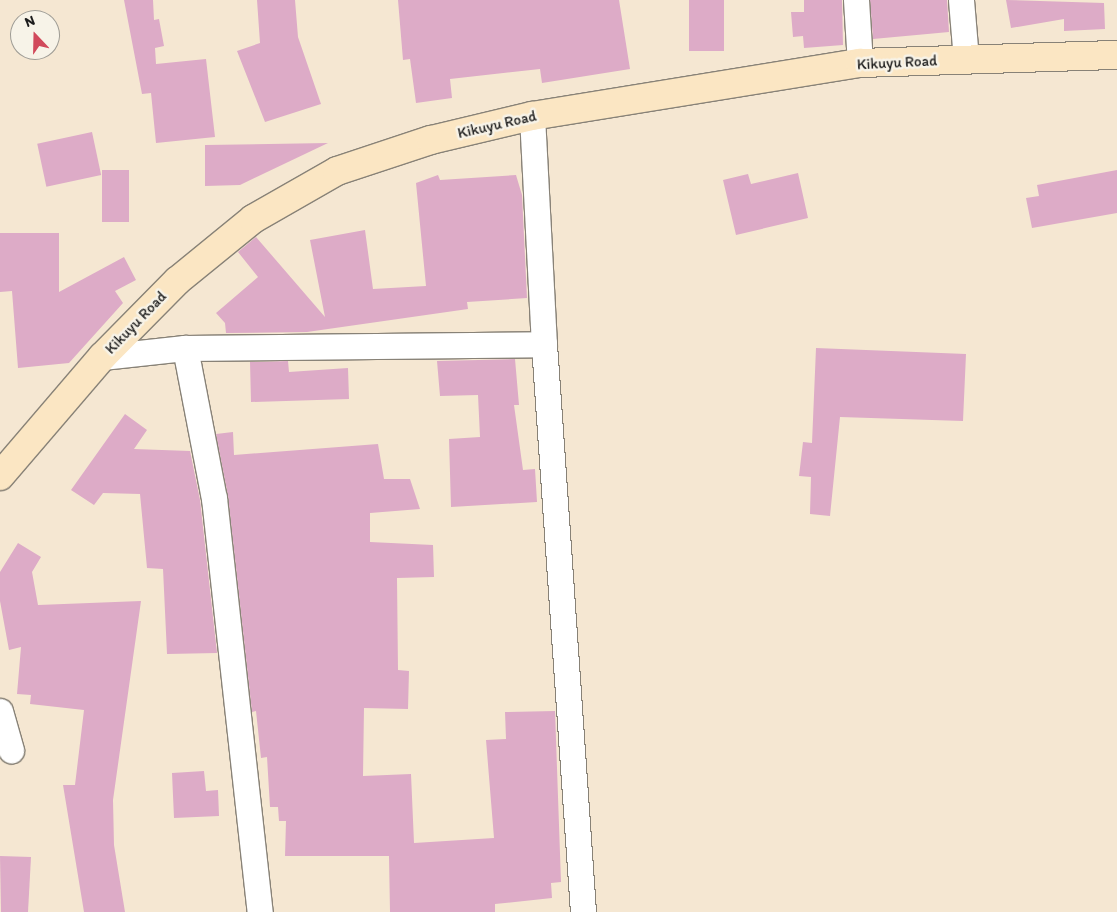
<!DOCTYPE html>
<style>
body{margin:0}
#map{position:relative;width:1117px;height:912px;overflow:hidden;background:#f5e7d2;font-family:Itim,sans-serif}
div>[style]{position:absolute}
.building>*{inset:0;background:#ddabc7;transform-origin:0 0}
.roads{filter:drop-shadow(1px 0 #888277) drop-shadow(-1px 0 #888277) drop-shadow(0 1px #888277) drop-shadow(0 -1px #888277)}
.minor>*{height:25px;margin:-12.5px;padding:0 12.5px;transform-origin:12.5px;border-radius:12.5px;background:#fff}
.secondary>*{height:28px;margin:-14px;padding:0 14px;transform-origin:14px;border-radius:14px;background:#fbe6c3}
span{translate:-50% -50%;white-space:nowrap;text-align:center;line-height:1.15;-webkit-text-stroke:5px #f7f3e8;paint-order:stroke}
.street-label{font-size:15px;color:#1c1c1c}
.north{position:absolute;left:10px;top:10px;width:50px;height:50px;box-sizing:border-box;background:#f7f3e8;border:1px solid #9f9d96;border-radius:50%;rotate:339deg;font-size:14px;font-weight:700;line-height:20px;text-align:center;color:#1c1c1c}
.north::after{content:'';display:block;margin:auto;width:18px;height:22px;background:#d1495b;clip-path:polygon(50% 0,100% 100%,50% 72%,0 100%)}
</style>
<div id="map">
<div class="building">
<div style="clip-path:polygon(124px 0,153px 0,154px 20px,159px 19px,164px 46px,155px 48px,156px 64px,206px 59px,215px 137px,156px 143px,151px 93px,142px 94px)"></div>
<div style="clip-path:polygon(257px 0,295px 0,298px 37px,321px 104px,265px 122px,237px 51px,260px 43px)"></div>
<div style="clip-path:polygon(398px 0,619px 0,630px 69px,542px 83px,540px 69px,450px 79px,452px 98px,416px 103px,410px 59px,403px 60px)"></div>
<div style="left:689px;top:0;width:35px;height:51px"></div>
<div style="clip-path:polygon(804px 0,842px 0,843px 45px,804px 48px,803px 36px,793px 37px,791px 12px,804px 12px)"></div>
<div style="clip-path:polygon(870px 0,947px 0,949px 32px,873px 39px)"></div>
<div style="clip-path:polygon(1006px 0,1104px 3px,1105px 29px,1064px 31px,1064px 19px,1011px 28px)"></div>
<div style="left:92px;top:132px;width:44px;height:56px;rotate:78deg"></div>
<div style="clip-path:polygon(328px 143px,240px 185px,205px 186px,205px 145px)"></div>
<div style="left:102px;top:170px;width:27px;height:52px"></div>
<div style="clip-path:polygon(1117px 170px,1117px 213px,1032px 228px,1026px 198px,1039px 196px,1037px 185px)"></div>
<div style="clip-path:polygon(798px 173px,808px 218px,736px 235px,723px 180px,748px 174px,751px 184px)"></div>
<div style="clip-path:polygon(438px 175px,440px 180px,516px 175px,522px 195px,527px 298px,467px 302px,468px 309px,307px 332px,226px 333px,225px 323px,216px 313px,258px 277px,238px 252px,256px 237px,325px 317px,310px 240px,365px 230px,373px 289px,426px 286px,416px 183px)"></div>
<div style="clip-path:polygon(0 233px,59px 233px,59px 292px,124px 257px,136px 280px,115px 291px,123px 303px,69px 363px,18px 368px,12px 291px,0 292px)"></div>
<div style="clip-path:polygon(816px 348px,966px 354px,963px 421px,840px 417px,830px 516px,810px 514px,811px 477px,799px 476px,803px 442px,812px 443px)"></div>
<div style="clip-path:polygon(515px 359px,519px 405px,514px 405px,523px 470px,535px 469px,537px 502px,451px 507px,449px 439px,480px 437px,478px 395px,440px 396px,437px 361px)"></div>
<div style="clip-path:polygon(288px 361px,289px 372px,348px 368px,349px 399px,251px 402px,250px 362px)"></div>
<div style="clip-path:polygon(125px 414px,147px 430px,134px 449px,190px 451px,200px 500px,217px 653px,167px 654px,163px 569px,147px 568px,140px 494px,103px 493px,94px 505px,71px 490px)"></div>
<div style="clip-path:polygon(233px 432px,234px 455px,378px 444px,384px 479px,410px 479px,420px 509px,370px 513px,370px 542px,433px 545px,434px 577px,397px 578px,398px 670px,409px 671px,408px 709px,364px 708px,363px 776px,411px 774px,414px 843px,494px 838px,486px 740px,506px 739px,505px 712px,555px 711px,561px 882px,551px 883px,552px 898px,495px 904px,495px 912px,390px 912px,389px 856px,285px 856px,286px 821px,279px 821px,278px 807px,270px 807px,267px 757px,261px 758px,256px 711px,252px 712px,228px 496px,216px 434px)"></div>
<div style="clip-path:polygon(18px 543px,41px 557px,32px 572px,38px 605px,141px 601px,113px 800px,114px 845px,125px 912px,84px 912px,63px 785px,75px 785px,84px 710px,30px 704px,31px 695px,17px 694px,21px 647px,9px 650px,0 601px,0 572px)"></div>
<div style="clip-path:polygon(204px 771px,206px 791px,218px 790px,219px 816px,174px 818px,172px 773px)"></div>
<div style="clip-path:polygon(0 856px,31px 857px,28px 912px,1px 912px)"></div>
</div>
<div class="roads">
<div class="minor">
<div style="left:856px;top:0;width:63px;rotate:86.4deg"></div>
<div style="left:961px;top:0;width:60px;rotate:85.2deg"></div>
<div style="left:532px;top:116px;width:228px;rotate:87deg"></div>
<div style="left:544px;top:344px;width:569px;rotate:86.07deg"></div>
<div style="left:185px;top:348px;width:153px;rotate:79.1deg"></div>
<div style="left:214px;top:498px;width:417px;rotate:83.7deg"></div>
<div style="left:102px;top:357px;width:83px;rotate:-6.2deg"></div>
<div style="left:185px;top:348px;width:359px;rotate:-0.6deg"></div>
<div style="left:0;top:711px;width:41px;rotate:74.2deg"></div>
</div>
<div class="secondary">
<div style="left:0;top:476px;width:157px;rotate:-49.4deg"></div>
<div style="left:102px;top:357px;width:107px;rotate:-45.4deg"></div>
<div style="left:177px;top:281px;width:98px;rotate:-39.2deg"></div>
<div style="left:253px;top:219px;width:97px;rotate:-29.7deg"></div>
<div style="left:337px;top:171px;width:99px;rotate:-18.3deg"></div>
<div style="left:431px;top:140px;width:104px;rotate:-13.4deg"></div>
<div style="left:532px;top:116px;width:332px;rotate:-9.2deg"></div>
<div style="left:860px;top:63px;width:257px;rotate:-1.8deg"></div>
</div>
</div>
<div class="street-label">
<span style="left:897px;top:63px;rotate:-3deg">Kikuyu Road</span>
<span style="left:497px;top:125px;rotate:-13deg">Kikuyu Road</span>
<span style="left:136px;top:323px;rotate:-46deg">Kikuyu Road</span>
</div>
<div class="north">N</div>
</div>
